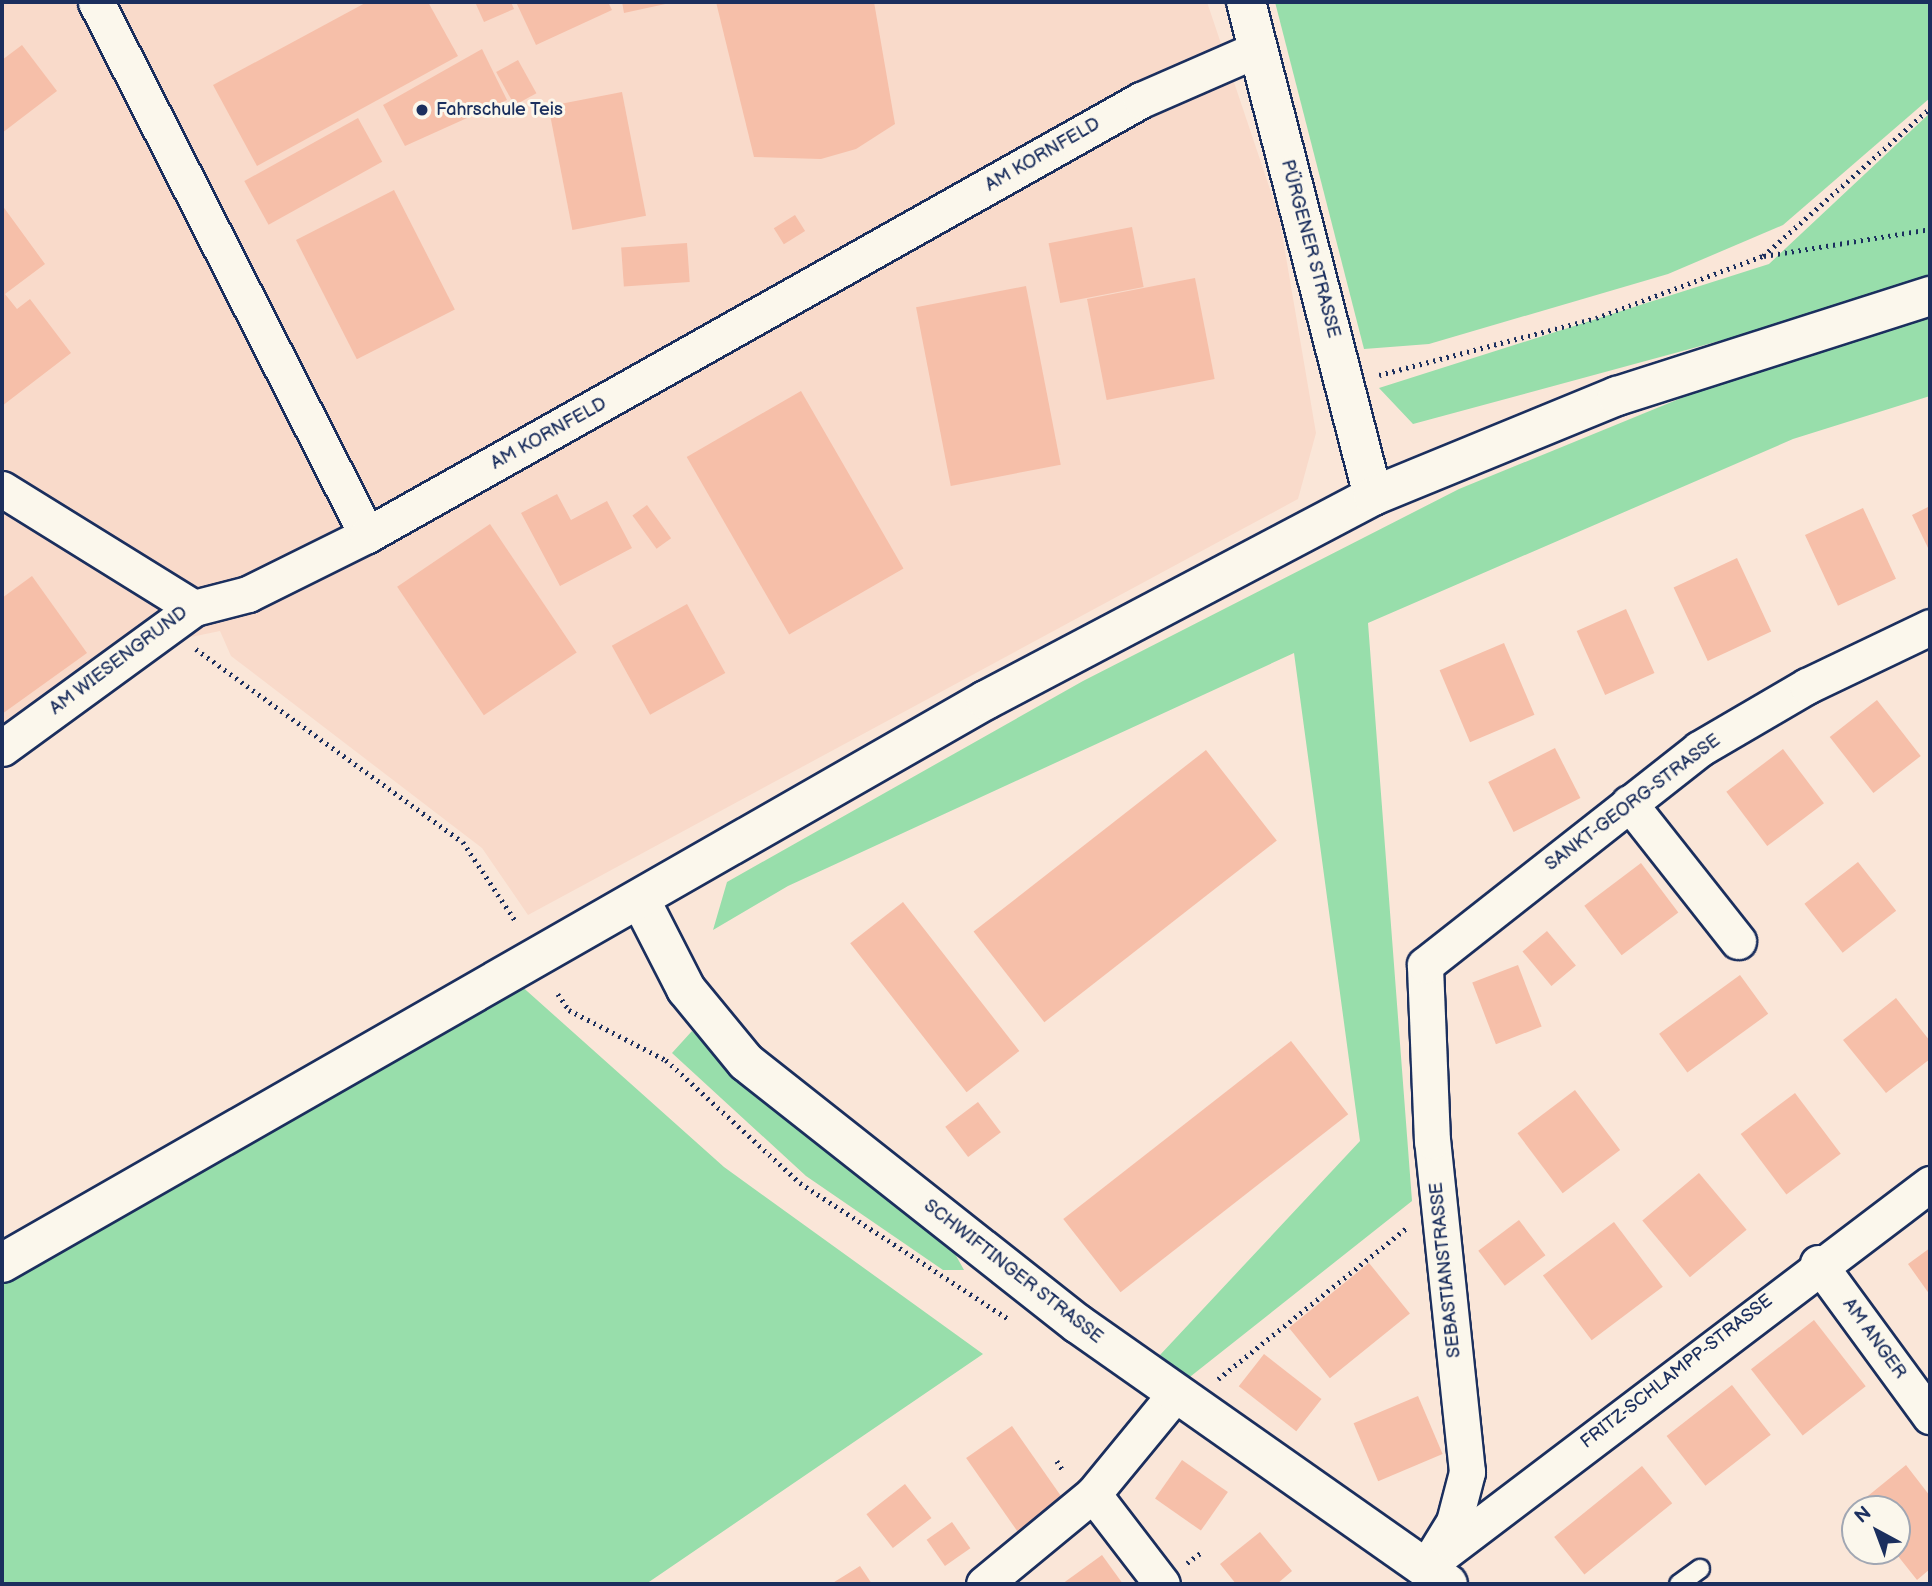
<!DOCTYPE html>
<meta charset="utf-8">
<style>
body{margin:0}
#map{position:relative;width:1932px;height:1586px;overflow:hidden;background:#fae6d8;font-family:"Balsamiq Sans",sans-serif}
div>[style]{position:absolute}
.built>*{inset:0;background:#f9daca}
.green>*{inset:0;background:#98deab}
.building>*{inset:0;background:#f6bfa9;transform-origin:0 0}
.path>*{height:4.5px;margin-top:-2.25px;transform-origin:0;background:repeating-linear-gradient(90deg,#1b2f5e 0 2px,transparent 0 7px)}
.roads{filter:drop-shadow(2px 0 #1b2f5e) drop-shadow(-2px 0 #1b2f5e) drop-shadow(0 2px #1b2f5e) drop-shadow(0 -2px #1b2f5e)}
.lane>*{height:18px;margin:-9px;padding:0 9px;transform-origin:9px;border-radius:9px;background:#fbf7ec}
.street>*{height:35px;margin:-17.5px;padding:0 17.5px;transform-origin:17.5px;border-radius:17.5px;background:#fbf7ec}
.secondary>*{height:38px;margin:-19px;padding:0 19px;transform-origin:19px;border-radius:19px;background:#fbf7ec}
.dots>*{width:19px;height:19px;translate:-50% -50%;box-sizing:border-box;border:4px solid #fbf7ec;border-radius:50%}
span{translate:-50% -50%;white-space:nowrap;text-align:center;line-height:1.15;-webkit-text-stroke:6px #fbf7ec;paint-order:stroke}
.poi-label{font-size:18px;color:#1b2f5e}
.left{translate:0 -50%;text-align:left}
.street-label{font-size:18px;color:#1b2f5e}
.frame{position:absolute;inset:0;border:4px solid #1b2f5e;pointer-events:none}
.north{position:absolute;left:1841px;top:1495px;width:70px;height:70px;box-sizing:border-box;background:#fbf7ec;border:2px solid #a1a7b3;border-radius:50%;rotate:319deg;font-size:19px;font-weight:700;line-height:28px;text-align:center;color:#1b2f5e}
.north::after{content:'';display:block;margin:auto;width:24px;height:32px;background:#1b2f5e;clip-path:polygon(50% 0,100% 100%,50% 72%,0 100%)}
</style>
<div id="map">
<div class="built">
<div style="clip-path:polygon(2px 2px,1207px 2px,1279px 216px,1316px 433px,1298px 499px,528px 915px,482px 848px,231px 656px,220px 631px,157px 644px,2px 750px)"></div>
</div>
<div class="green">
<div style="clip-path:polygon(1275px 2px,1930px 2px,1930px 98px,1783px 225px,1668px 274px,1429px 344px,1364px 349px)"></div>
<div style="clip-path:polygon(1930px 113px,1930px 284px,1413px 424px,1379px 388px,1769px 264px)"></div>
<div style="clip-path:polygon(1930px 314px,1930px 396px,1793px 439px,1368px 623px,1412px 1201px,1186px 1380px,1160px 1355px,1360px 1141px,1294px 653px,788px 886px,713px 930px,727px 882px,1083px 681px,1459px 489px,1757px 367px)"></div>
<div style="clip-path:polygon(518px 983px,724px 1167px,983px 1354px,646px 1584px,2px 1584px,2px 1276px)"></div>
<div style="clip-path:polygon(692px 1031px,759px 1099px,850px 1158px,954px 1252px,964px 1270px,943px 1270px,806px 1176px,672px 1053px)"></div>
</div>
<div class="building">
<div style="clip-path:polygon(367px 2px,428px 2px,458px 56px,257px 166px,213px 85px)"></div>
<div style="clip-path:polygon(475px 2px,511px 2px,514px 9px,484px 22px)"></div>
<div style="clip-path:polygon(516px 2px,608px 2px,612px 10px,536px 45px)"></div>
<div style="clip-path:polygon(622px 2px,669px 2px,670px 3px,624px 13px)"></div>
<div style="clip-path:polygon(716px 2px,874px 2px,895px 124px,856px 149px,821px 159px,754px 157px)"></div>
<div style="clip-path:polygon(22px 45px,57px 91px,2px 133px,2px 60px)"></div>
<div style="clip-path:polygon(482px 49px,507px 100px,405px 146px,383px 105px)"></div>
<div style="left:518px;top:60px;width:38px;height:25px;rotate:61deg"></div>
<div style="left:622px;top:92px;width:126px;height:75px;rotate:79deg"></div>
<div style="left:358px;top:118px;width:50px;height:130px;rotate:61deg"></div>
<div style="left:394px;top:190px;width:134px;height:110px;rotate:63deg"></div>
<div style="clip-path:polygon(2px 205px,45px 264px,5px 294px,17px 309px,30px 299px,71px 353px,2px 406px)"></div>
<div style="left:795px;top:215px;width:19px;height:25px;rotate:58deg"></div>
<div style="left:1132px;top:227px;width:61px;height:85px;rotate:79deg"></div>
<div style="left:687px;top:243px;width:39px;height:66px;rotate:86deg"></div>
<div style="left:1195px;top:278px;width:103px;height:110px;rotate:79deg"></div>
<div style="left:1026px;top:286px;width:182px;height:112px;rotate:79deg"></div>
<div style="left:801px;top:391px;width:205px;height:132px;rotate:60deg"></div>
<div style="clip-path:polygon(557px 494px,571px 520px,607px 501px,632px 548px,560px 586px,521px 513px)"></div>
<div style="left:647px;top:505px;width:41px;height:18px;rotate:54deg"></div>
<div style="clip-path:polygon(1930px 506px,1930px 552px,1912px 515px)"></div>
<div style="left:1863px;top:508px;width:78px;height:64px;rotate:65deg"></div>
<div style="left:490px;top:524px;width:155px;height:112px;rotate:56deg"></div>
<div style="left:1737px;top:558px;width:81px;height:70px;rotate:65deg"></div>
<div style="clip-path:polygon(32px 576px,87px 653px,2px 714px,2px 598px)"></div>
<div style="left:687px;top:604px;width:79px;height:86px;rotate:61deg"></div>
<div style="left:1626px;top:609px;width:70px;height:54px;rotate:66deg"></div>
<div style="left:1504px;top:643px;width:78px;height:70px;rotate:67deg"></div>
<div style="left:1877px;top:700px;width:71px;height:60px;rotate:52deg"></div>
<div style="left:1555px;top:748px;width:56px;height:75px;rotate:63deg"></div>
<div style="left:1783px;top:749px;width:68px;height:71px;rotate:53deg"></div>
<div style="left:1206px;top:750px;width:115px;height:295px;rotate:52deg"></div>
<div style="left:1858px;top:862px;width:62px;height:68px;rotate:52deg"></div>
<div style="left:1641px;top:863px;width:62px;height:71px;rotate:53deg"></div>
<div style="left:903px;top:902px;width:189px;height:67px;rotate:52deg"></div>
<div style="left:1547px;top:931px;width:45px;height:32px;rotate:50deg"></div>
<div style="left:1518px;top:965px;width:66px;height:49px;rotate:69deg"></div>
<div style="left:1740px;top:975px;width:48px;height:100px;rotate:54deg"></div>
<div style="clip-path:polygon(1896px 998px,1930px 1041px,1930px 1059px,1886px 1093px,1843px 1040px)"></div>
<div style="left:1291px;top:1041px;width:93px;height:289px;rotate:52deg"></div>
<div style="left:1575px;top:1090px;width:75px;height:72px;rotate:53deg"></div>
<div style="left:1795px;top:1093px;width:76px;height:68px;rotate:53deg"></div>
<div style="left:978px;top:1102px;width:38px;height:41px;rotate:53deg"></div>
<div style="left:1699px;top:1173px;width:74px;height:74px;rotate:50deg"></div>
<div style="left:1519px;top:1220px;width:44px;height:51px;rotate:53deg"></div>
<div style="left:1614px;top:1222px;width:81px;height:89px;rotate:53deg"></div>
<div style="clip-path:polygon(1930px 1248px,1930px 1295px,1908px 1264px)"></div>
<div style="left:1369px;top:1263px;width:65px;height:103px;rotate:51deg"></div>
<div style="left:1814px;top:1320px;width:84px;height:80px;rotate:52deg"></div>
<div style="left:1264px;top:1354px;width:73px;height:41px;rotate:38deg"></div>
<div style="left:1732px;top:1385px;width:63px;height:83px;rotate:52deg"></div>
<div style="left:1418px;top:1396px;width:63px;height:70px;rotate:67deg"></div>
<div style="left:1012px;top:1426px;width:89px;height:56px;rotate:55deg"></div>
<div style="left:1182px;top:1460px;width:56px;height:47px;rotate:35deg"></div>
<div style="clip-path:polygon(1906px 1465px,1930px 1496px,1930px 1569px,1917px 1580px,1894px 1551px,1897px 1509px,1858px 1504px)"></div>
<div style="left:1642px;top:1466px;width:48px;height:113px;rotate:51deg"></div>
<div style="left:905px;top:1484px;width:43px;height:49px;rotate:52deg"></div>
<div style="left:952px;top:1522px;width:32px;height:31px;rotate:55deg"></div>
<div style="clip-path:polygon(1260px 1532px,1292px 1571px,1277px 1584px,1236px 1584px,1220px 1564px)"></div>
<div style="clip-path:polygon(1102px 1555px,1123px 1584px,1062px 1584px)"></div>
<div style="clip-path:polygon(860px 1566px,872px 1584px,831px 1584px)"></div>
</div>
<div class="path">
<div style="left:1764px;top:256px;width:168px;rotate:-9.2deg"></div>
<div style="left:1379px;top:375px;width:224px;rotate:-14.7deg"></div>
<div style="left:1596px;top:318px;width:178px;rotate:-20.4deg"></div>
<div style="left:1763px;top:256px;width:223px;rotate:-41.5deg"></div>
<div style="left:196px;top:649px;width:329px;rotate:35.9deg"></div>
<div style="left:463px;top:842px;width:94px;rotate:56.3deg"></div>
<div style="left:558px;top:994px;width:19px;rotate:55deg"></div>
<div style="left:569px;top:1010px;width:109px;rotate:27.3deg"></div>
<div style="left:666px;top:1060px;width:182px;rotate:42.5deg"></div>
<div style="left:800px;top:1183px;width:251px;rotate:33.1deg"></div>
<div style="left:1218px;top:1379px;width:243px;rotate:-38.7deg"></div>
<div style="left:1057px;top:1461px;width:13px;rotate:58deg"></div>
<div style="left:1187px;top:1563px;width:20px;rotate:-37deg"></div>
</div>
<div class="roads">
<div class="lane">
<div style="left:1679px;top:1584px;width:26px;rotate:-36deg"></div>
</div>
<div class="street">
<div style="left:96px;top:2px;width:598px;rotate:63.05deg"></div>
<div style="left:2px;top:489px;width:226px;rotate:31.8deg"></div>
<div style="left:2px;top:748px;width:238px;rotate:-36.1deg"></div>
<div style="left:194px;top:608px;width:56px;rotate:-14.5deg"></div>
<div style="left:248px;top:594px;width:133px;rotate:-26.4deg"></div>
<div style="left:367px;top:535px;width:888px;rotate:-29.34deg"></div>
<div style="left:1141px;top:100px;width:128px;rotate:-23.6deg"></div>
<div style="left:1629px;top:803px;width:176px;rotate:51.7deg"></div>
<div style="left:1818px;top:1263px;width:190px;rotate:53.8deg"></div>
<div style="left:1093px;top:1494px;width:113px;rotate:52.5deg"></div>
<div style="left:1441px;top:1555px;width:614px;rotate:-37.19deg"></div>
<div style="left:1427px;top:1566px;width:52px;rotate:-58.5deg"></div>
<div style="left:1454px;top:1522px;width:52px;rotate:-75.4deg"></div>
<div style="left:1467px;top:1472px;width:333px;rotate:-96deg"></div>
<div style="left:1432px;top:1141px;width:176px;rotate:-92.3deg"></div>
<div style="left:1425px;top:965px;width:349px;rotate:-38.2deg"></div>
<div style="left:1699px;top:749px;width:125px;rotate:-30.3deg"></div>
<div style="left:1807px;top:686px;width:136px;rotate:-25.6deg"></div>
<div style="left:984px;top:1584px;width:141px;rotate:-39.5deg"></div>
<div style="left:1093px;top:1494px;width:129px;rotate:-50.6deg"></div>
</div>
<div class="secondary">
<div style="left:1246px;top:2px;width:510px;rotate:75.58deg"></div>
<div style="left:640px;top:899px;width:101px;rotate:62.9deg"></div>
<div style="left:686px;top:989px;width:94px;rotate:50.6deg"></div>
<div style="left:746px;top:1062px;width:423px;rotate:38.3deg"></div>
<div style="left:1078px;top:1324px;width:452px;rotate:35.1deg"></div>
<div style="left:2px;top:1263px;width:1134px;rotate:-29.78deg"></div>
<div style="left:986px;top:700px;width:437px;rotate:-27.8deg"></div>
<div style="left:1373px;top:496px;width:264px;rotate:-22.3deg"></div>
<div style="left:1617px;top:396px;width:329px;rotate:-17.7deg"></div>
</div>
</div>
<div class="dots">
<div style="left:422px;top:110px;background:#1b2f5e"></div>
</div>
<div class="poi-label">
<span class="left" style="left:436px;top:110px">Fahrschule Teis</span>
</div>
<div class="street-label">
<span style="left:1043px;top:155px;rotate:-30deg">AM KORNFELD</span>
<span style="left:1310px;top:249px;rotate:75deg">PÜRGENER STRASSE</span>
<span style="left:549px;top:434px;rotate:-29deg">AM KORNFELD</span>
<span style="left:119px;top:661px;rotate:-37deg">AM WIESENGRUND</span>
<span style="left:1633px;top:803px;rotate:-37deg">SANKT-GEORG-STRASSE</span>
<span style="left:1446px;top:1270px;rotate:-96deg">SEBASTIANSTRASSE</span>
<span style="left:1013px;top:1272px;rotate:38deg">SCHWIFTINGER STRASSE</span>
<span style="left:1874px;top:1339px;rotate:54deg">AM ANGER</span>
<span style="left:1677px;top:1372px;rotate:-38deg">FRITZ-SCHLAMPP-STRASSE</span>
</div>
<div class="frame"></div>
<div class="north">N</div>
</div>
